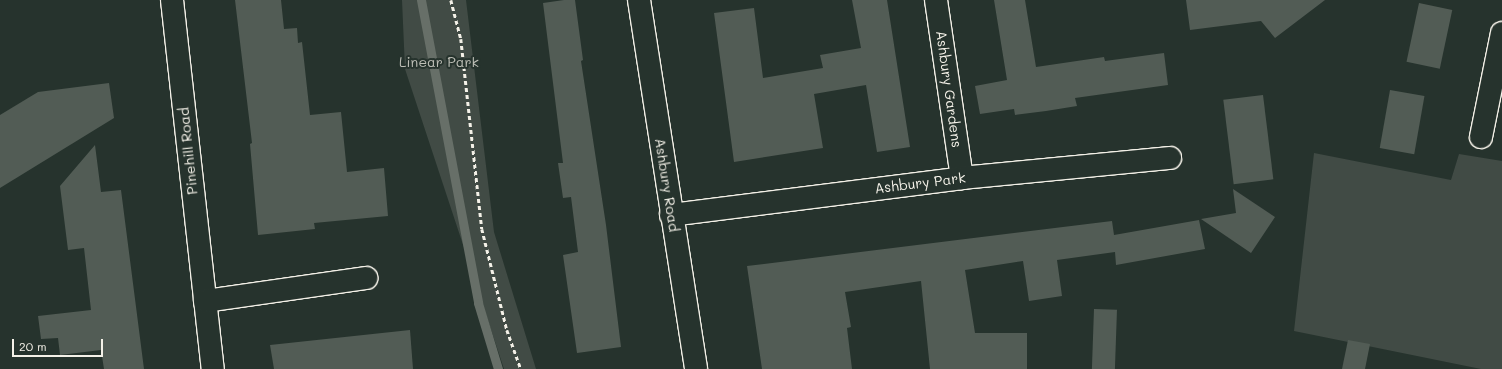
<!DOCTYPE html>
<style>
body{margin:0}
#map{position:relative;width:1502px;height:369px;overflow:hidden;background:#26332d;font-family:Mali,sans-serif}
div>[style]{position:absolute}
.green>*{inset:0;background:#414b45}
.stream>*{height:9px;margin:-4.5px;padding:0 4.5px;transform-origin:4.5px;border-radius:4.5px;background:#676f68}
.building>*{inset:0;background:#525c55;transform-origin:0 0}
.path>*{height:2.5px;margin-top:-1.25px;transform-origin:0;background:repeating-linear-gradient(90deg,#f4f1e8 0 4px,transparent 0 7px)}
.roads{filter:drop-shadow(1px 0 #f4f1e8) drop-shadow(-1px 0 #f4f1e8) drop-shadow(0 1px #f4f1e8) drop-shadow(0 -1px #f4f1e8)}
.street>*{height:22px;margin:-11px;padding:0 11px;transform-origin:11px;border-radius:11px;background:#26332d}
span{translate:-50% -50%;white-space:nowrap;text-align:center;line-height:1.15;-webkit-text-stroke:4px #26332d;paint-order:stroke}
.park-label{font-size:14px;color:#bebfb7}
.street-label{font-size:14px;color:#f4f1e8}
.scale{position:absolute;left:12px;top:339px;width:91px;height:18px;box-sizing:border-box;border:2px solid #f4f1e8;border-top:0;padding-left:5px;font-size:12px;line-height:14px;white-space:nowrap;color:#f4f1e8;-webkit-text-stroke:3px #26332d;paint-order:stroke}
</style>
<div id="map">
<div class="green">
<div style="clip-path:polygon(402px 0,466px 0,494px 232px,536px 369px,504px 369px,405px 69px)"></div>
<div style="clip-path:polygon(1314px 153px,1451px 180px,1459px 154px,1502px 161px,1502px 369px,1481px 369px,1294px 331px)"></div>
</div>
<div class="stream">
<div style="left:421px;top:0;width:308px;rotate:79.3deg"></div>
<div style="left:478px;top:303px;width:69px;rotate:73.1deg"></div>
</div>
<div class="building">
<div style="clip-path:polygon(235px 0,281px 0,284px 29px,297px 28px,298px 43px,302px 42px,310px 115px,341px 112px,347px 172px,384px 168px,388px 216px,314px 223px,315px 229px,258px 235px,250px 144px,252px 143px)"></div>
<div style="clip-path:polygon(564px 0,575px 0,583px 60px,581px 61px,606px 225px,621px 347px,577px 353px,563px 255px,578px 252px,571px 197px,563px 198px,558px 163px,563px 163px,543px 3px)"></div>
<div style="clip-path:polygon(852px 0,887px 0,910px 147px,877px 152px,866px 85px,814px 94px,823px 148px,734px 162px,714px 13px,754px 8px,763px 78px,823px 68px,820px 55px,861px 48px)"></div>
<div style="clip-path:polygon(994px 0,1025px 0,1036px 67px,1104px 57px,1105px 61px,1164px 53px,1168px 85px,1075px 98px,1077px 106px,1046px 111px,1015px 115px,1014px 109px,980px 114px,975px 86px,1007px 80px)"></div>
<div style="clip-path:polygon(1186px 0,1325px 0,1275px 38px,1261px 21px,1190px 30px)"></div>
<div style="left:1419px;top:3px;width:34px;height:60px;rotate:12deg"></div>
<div style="clip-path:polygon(109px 83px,114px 118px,0 188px,0 115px,38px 92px)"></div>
<div style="left:1390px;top:90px;width:35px;height:59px;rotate:10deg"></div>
<div style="left:1263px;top:95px;width:85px;height:40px;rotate:83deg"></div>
<div style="clip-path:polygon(95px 145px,101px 192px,121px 190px,144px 369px,104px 369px,101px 350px,60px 355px,58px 338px,41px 339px,38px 316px,91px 310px,84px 248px,68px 250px,60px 186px)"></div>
<div style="clip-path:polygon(1233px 189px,1275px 217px,1251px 253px,1201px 219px,1236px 213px)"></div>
<div style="clip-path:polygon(1199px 220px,1205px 249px,1116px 265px,1115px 252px,1057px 260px,1062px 296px,1029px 301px,1023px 261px,965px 270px,975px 333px,1027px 333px,1027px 369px,930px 369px,921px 281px,845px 292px,851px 327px,847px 328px,852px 369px,762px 369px,747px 266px,1112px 221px,1114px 235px)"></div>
<div style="left:1094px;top:309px;width:23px;height:60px;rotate:2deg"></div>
<div style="clip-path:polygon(410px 330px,413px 369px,274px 369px,270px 345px)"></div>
<div style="clip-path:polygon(1348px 340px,1370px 344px,1365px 369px,1342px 369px)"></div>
</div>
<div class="path">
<div style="left:451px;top:0;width:40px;rotate:75.6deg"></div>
<div style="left:461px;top:39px;width:191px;rotate:83.7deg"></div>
<div style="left:482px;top:229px;width:104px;rotate:76.1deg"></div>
<div style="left:507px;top:330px;width:41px;rotate:70.3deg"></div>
</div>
<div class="roads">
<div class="street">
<div style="left:172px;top:0;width:371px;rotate:83.7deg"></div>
<div style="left:639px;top:0;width:373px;rotate:81.2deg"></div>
<div style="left:936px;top:0;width:180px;rotate:81.7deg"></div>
<div style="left:1481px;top:137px;width:106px;rotate:-78.6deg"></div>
<div style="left:671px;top:215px;width:293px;rotate:-7.2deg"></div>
<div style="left:962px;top:178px;width:209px;rotate:-5.5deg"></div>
<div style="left:205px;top:301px;width:163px;rotate:-8.1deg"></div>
</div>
</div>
<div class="park-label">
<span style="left:439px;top:62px">Linear Park</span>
</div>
<div class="street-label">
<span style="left:949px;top:89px;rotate:82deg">Ashbury Gardens</span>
<span style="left:188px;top:151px;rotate:-96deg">Pinehill Road</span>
<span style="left:920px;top:183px;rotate:-7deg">Ashbury Park</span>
<span style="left:667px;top:185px;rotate:81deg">Ashbury Road</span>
</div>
<div class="scale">20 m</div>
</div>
